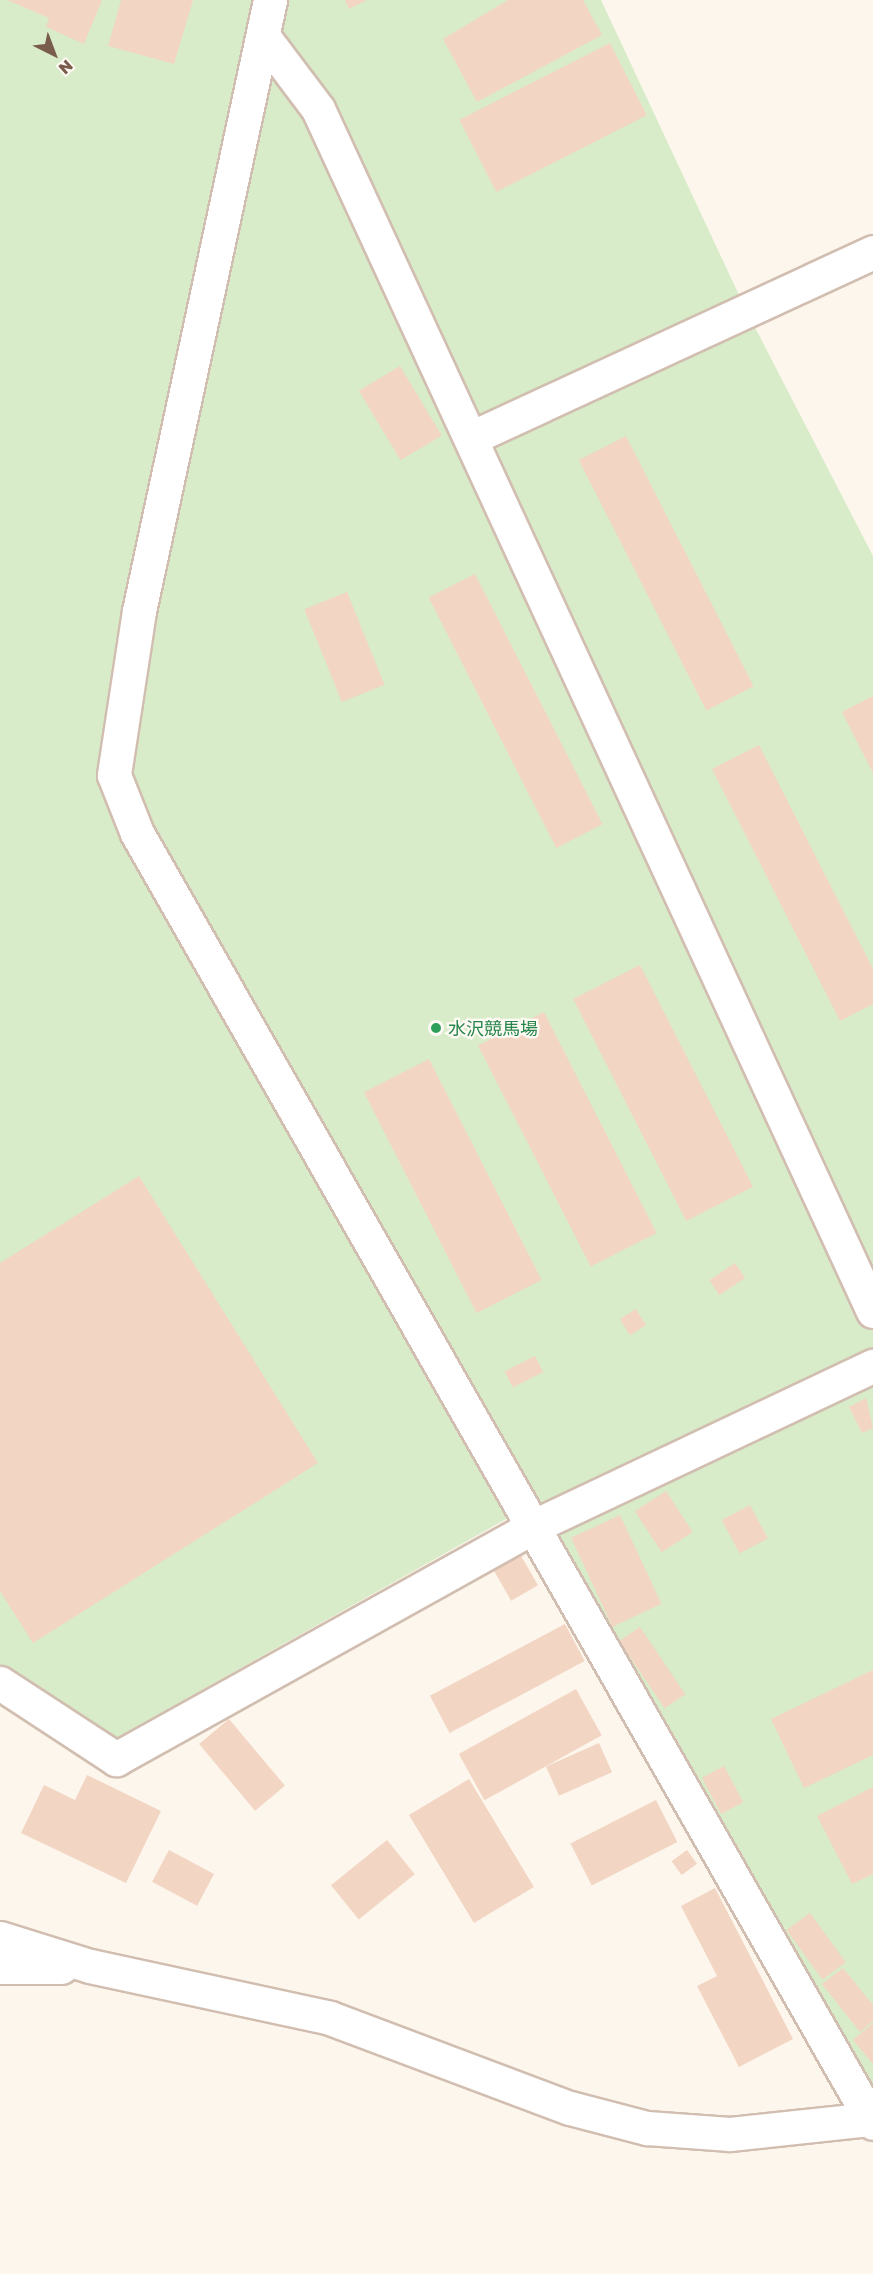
<!DOCTYPE html>
<meta charset="utf-8">
<style>
body{margin:0}
#map{position:relative;width:873px;height:2274px;overflow:hidden;background:#fdf6ec;font-family:"Golos Text","Noto Sans JP",sans-serif}
div>[style]{position:absolute}
.green>*{inset:0;background:#d8ecc9}
.building>*{inset:0;background:#f3d5c3;transform-origin:0 0}
.roads{filter:drop-shadow(2px 0 #d1beb0) drop-shadow(-2px 0 #d1beb0) drop-shadow(0 2px #d1beb0) drop-shadow(0 -2px #d1beb0)}
.minor>*{height:33px;margin:-16.5px;padding:0 16.5px;transform-origin:16.5px;border-radius:16.5px;background:#fff}
.dots>*{width:16px;height:16px;translate:-50% -50%;box-sizing:border-box;border:3px solid #fffaf3;border-radius:50%}
span{translate:-50% -50%;white-space:nowrap;text-align:center;line-height:1.15;-webkit-text-stroke:4.5px #fffaf3;paint-order:stroke}
.leisure-label{font-size:18px;color:#27864d}
.left{translate:0 -50%;text-align:left}
.north{position:absolute;left:24px;top:24px;width:60px;height:60px;-webkit-text-stroke:4px #fffaf3;paint-order:stroke;rotate:138deg;font-size:16px;font-weight:700;line-height:24px;text-align:center;color:#7a5c4d}
.north::after{content:'';display:block;margin:auto;width:21px;height:27px;background:#7a5c4d;clip-path:polygon(50% 0,100% 100%,50% 72%,0 100%)}
</style>
<div id="map">
<div class="green">
<div style="clip-path:polygon(0 0,601px 0,746px 310px,873px 556px,873px 2090px,540px 1500px,116px 1738px,68px 1717px,0 1667px)"></div>
</div>
<div class="building">
<div style="clip-path:polygon(7px 0,102px 0,84px 44px,46px 27px,49px 18px)"></div>
<div style="clip-path:polygon(121px 0,193px 0,174px 64px,108px 46px)"></div>
<div style="clip-path:polygon(345px 0,367px 0,349px 9px)"></div>
<div style="clip-path:polygon(508px 0,583px 0,602px 35px,477px 102px,443px 39px)"></div>
<div style="left:610px;top:43px;width:81px;height:169px;rotate:63deg"></div>
<div style="left:400px;top:366px;width:81px;height:48px;rotate:59deg"></div>
<div style="left:626px;top:436px;width:281px;height:53px;rotate:63deg"></div>
<div style="left:475px;top:574px;width:281px;height:52px;rotate:63deg"></div>
<div style="left:347px;top:592px;width:100px;height:46px;rotate:68deg"></div>
<div style="clip-path:polygon(873px 696px,873px 773px,842px 712px)"></div>
<div style="clip-path:polygon(759px 745px,873px 969px,873px 1004px,840px 1021px,712px 769px)"></div>
<div style="left:640px;top:965px;width:249px;height:75px;rotate:63deg"></div>
<div style="left:544px;top:1012px;width:248px;height:74px;rotate:63deg"></div>
<div style="left:429px;top:1059px;width:248px;height:73px;rotate:63deg"></div>
<div style="clip-path:polygon(139px 1176px,318px 1463px,33px 1643px,0 1591px,0 1263px)"></div>
<div style="left:735px;top:1263px;width:18px;height:31px;rotate:56deg"></div>
<div style="left:636px;top:1309px;width:19px;height:19px;rotate:58deg"></div>
<div style="left:535px;top:1356px;width:18px;height:34px;rotate:63deg"></div>
<div style="clip-path:polygon(866px 1398px,873px 1428px,862px 1433px,849px 1407px)"></div>
<div style="left:666px;top:1491px;width:49px;height:37px;rotate:57deg"></div>
<div style="left:750px;top:1505px;width:38px;height:32px;rotate:62deg"></div>
<div style="left:620px;top:1515px;width:98px;height:54px;rotate:65deg"></div>
<div style="left:520px;top:1554px;width:36px;height:31px;rotate:60deg"></div>
<div style="left:565px;top:1624px;width:42px;height:153px;rotate:62deg"></div>
<div style="left:640px;top:1627px;width:81px;height:25px;rotate:56deg"></div>
<div style="clip-path:polygon(873px 1670px,873px 1755px,804px 1788px,771px 1719px)"></div>
<div style="left:576px;top:1689px;width:53px;height:134px;rotate:61deg"></div>
<div style="left:229px;top:1719px;width:87px;height:39px;rotate:50deg"></div>
<div style="left:599px;top:1743px;width:32px;height:58px;rotate:66deg"></div>
<div style="left:724px;top:1766px;width:41px;height:25px;rotate:62deg"></div>
<div style="clip-path:polygon(87px 1775px,161px 1811px,126px 1883px,21px 1833px,44px 1785px,75px 1800px)"></div>
<div style="left:469px;top:1779px;width:126px;height:70px;rotate:59deg"></div>
<div style="clip-path:polygon(873px 1787px,873px 1874px,852px 1884px,817px 1816px)"></div>
<div style="left:656px;top:1800px;width:47px;height:96px;rotate:63deg"></div>
<div style="left:387px;top:1840px;width:44px;height:72px;rotate:51deg"></div>
<div style="left:169px;top:1850px;width:51px;height:36px;rotate:28deg"></div>
<div style="left:687px;top:1850px;width:17px;height:19px;rotate:54deg"></div>
<div style="clip-path:polygon(715px 1888px,793px 2039px,739px 2067px,697px 1986px,717px 1976px,681px 1906px)"></div>
<div style="left:810px;top:1913px;width:61px;height:29px;rotate:54deg"></div>
<div style="clip-path:polygon(843px 1968px,873px 2005px,873px 2021px,860px 2032px,822px 1984px)"></div>
<div style="clip-path:polygon(873px 2023px,873px 2064px,853px 2040px)"></div>
</div>
<div class="roads">
<div class="minor">
<div style="left:270px;top:0;width:625px;rotate:102.1deg"></div>
<div style="left:139px;top:611px;width:166px;rotate:98.7deg"></div>
<div style="left:114px;top:775px;width:62px;rotate:68.4deg"></div>
<div style="left:137px;top:833px;width:1485px;rotate:60.29deg"></div>
<div style="left:263px;top:36px;width:91px;rotate:53deg"></div>
<div style="left:318px;top:109px;width:1324px;rotate:65.22deg"></div>
<div style="left:473px;top:437px;width:441px;rotate:-24.8deg"></div>
<div style="left:0;top:1683px;width:139px;rotate:33.2deg"></div>
<div style="left:116px;top:1759px;width:479px;rotate:-29.1deg"></div>
<div style="left:534px;top:1526px;width:375px;rotate:-25.3deg"></div>
<div style="left:0;top:1938px;width:94px;rotate:17.3deg"></div>
<div style="left:90px;top:1966px;width:246px;rotate:12.2deg"></div>
<div style="left:330px;top:2018px;width:256px;rotate:20.6deg"></div>
<div style="left:570px;top:2108px;width:80px;rotate:14.6deg"></div>
<div style="left:647px;top:2128px;width:83px;rotate:4.1deg"></div>
<div style="left:730px;top:2134px;width:142px;rotate:-6.1deg"></div>
<div style="left:0;top:1967px;width:61px"></div>
</div>
</div>
<div class="dots">
<div style="left:436px;top:1028px;background:#2e9e5b"></div>
</div>
<div class="leisure-label">
<span class="left" style="left:448px;top:1028px">水沢競馬場</span>
</div>
<div class="north">N</div>
</div>
